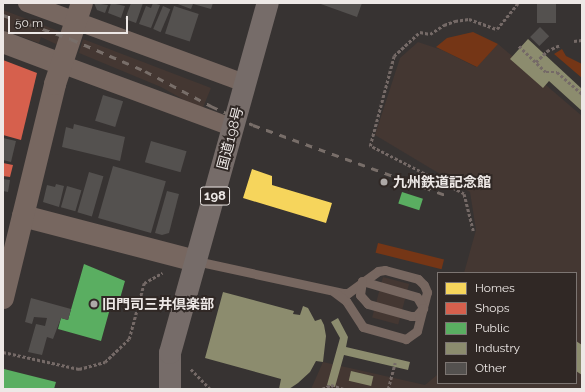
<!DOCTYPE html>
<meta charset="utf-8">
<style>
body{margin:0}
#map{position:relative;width:585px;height:392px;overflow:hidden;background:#373332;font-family:Raleway,"Noto Sans JP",sans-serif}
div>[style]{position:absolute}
.built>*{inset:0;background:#443732;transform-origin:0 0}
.green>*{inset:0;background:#753616;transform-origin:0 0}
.homes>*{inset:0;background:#f6d55c}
.shops>*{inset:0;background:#d6604d}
.public>*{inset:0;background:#5aae61;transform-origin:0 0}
.industry>*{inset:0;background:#8c8c6e;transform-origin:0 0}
.building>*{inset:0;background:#54514f;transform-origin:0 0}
.path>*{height:2.5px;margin-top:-1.25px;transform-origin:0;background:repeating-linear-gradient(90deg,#756a67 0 3px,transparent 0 5px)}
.service>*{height:9px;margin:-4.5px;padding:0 4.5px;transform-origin:4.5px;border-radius:4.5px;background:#776760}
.minor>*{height:18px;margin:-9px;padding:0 9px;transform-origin:9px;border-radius:9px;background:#776760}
.tertiary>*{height:22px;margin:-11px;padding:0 11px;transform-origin:11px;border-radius:11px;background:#776760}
.trunk>*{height:22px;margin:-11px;padding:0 11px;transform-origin:11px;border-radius:11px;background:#766c69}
.rail>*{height:3px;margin-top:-1.5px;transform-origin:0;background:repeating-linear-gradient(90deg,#786e69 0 7px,transparent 0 14px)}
.dots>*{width:11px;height:11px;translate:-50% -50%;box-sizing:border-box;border:2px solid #302825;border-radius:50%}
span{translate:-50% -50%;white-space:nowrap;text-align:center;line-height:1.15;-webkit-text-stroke:4px #302825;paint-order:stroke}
.shield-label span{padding:1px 3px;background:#302825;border:1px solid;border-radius:3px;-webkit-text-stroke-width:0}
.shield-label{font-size:13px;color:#ede8e6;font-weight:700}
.street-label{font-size:14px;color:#ede8e6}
.poi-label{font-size:14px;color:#ede8e6;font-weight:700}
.left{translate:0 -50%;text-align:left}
.frame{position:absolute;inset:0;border:4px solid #ede8e6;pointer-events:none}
.legend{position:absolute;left:437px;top:272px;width:140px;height:112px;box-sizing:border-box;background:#302825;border:1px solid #7c7572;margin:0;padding:5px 7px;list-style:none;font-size:12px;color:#ede8e6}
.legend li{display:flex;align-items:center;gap:8px;height:20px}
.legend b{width:20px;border:1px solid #7c7572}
.scale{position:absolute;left:8px;top:16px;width:120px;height:18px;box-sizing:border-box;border:2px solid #ede8e6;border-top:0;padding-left:5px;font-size:12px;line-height:14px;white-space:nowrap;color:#ede8e6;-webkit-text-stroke:3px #302825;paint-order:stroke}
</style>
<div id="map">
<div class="built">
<div style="clip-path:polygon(3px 10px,64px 33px,60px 46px,41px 37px,39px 43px,3px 30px)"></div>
<div style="clip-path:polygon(83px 39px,211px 88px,202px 110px,161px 87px,79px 53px)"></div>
<div style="clip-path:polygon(418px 42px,442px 50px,476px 67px,498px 44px,582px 116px,582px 389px,311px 389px,323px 362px,425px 385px,437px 375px,438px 370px,438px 383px,576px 383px,576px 273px,464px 273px,476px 230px,470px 192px,375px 135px,400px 58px)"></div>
<div style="left:383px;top:277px;width:27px;height:42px;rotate:15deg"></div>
</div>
<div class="green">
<div style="clip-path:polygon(473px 32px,498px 44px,477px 67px,436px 47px,447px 38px)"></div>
<div style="clip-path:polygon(562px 49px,566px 56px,582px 64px,582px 78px,554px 54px)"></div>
<div style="left:378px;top:243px;width:68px;height:10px;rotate:14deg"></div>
</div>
<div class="homes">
<div style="clip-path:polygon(252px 169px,272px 176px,272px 185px,332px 203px,326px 223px,243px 198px)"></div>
</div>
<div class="shops">
<div style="clip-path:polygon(3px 60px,37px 73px,21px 140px,3px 135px)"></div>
<div style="clip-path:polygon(3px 163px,13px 165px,10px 177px,3px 176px)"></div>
</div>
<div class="public">
<div style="left:402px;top:192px;width:22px;height:12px;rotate:18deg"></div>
<div style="clip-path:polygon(84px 264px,125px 281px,119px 302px,111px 305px,101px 341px,58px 329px,61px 318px,68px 320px)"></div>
<div style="clip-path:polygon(4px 369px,56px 382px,54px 389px,3px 389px)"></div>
</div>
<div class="industry">
<div style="clip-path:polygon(528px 39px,582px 89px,582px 111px,549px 81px,543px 88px,510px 59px)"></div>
<div style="clip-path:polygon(223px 292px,294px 311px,293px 314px,300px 315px,303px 306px,308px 308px,315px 321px,321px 319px,324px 325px,326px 336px,323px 362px,316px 361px,310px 372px,298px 383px,289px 389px,279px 389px,281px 379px,205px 358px)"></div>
<div style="clip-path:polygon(338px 318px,348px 337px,346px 347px,410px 362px,408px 370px,344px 355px,335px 387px,327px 385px,340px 338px,331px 322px)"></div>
<div style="clip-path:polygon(576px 341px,582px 345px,582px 375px,576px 371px)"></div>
<div style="left:351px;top:371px;width:23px;height:10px;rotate:13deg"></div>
</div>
<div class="building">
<div style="clip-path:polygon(94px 3px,108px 5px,105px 13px,97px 10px)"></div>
<div style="clip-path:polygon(111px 3px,125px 6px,121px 18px,108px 13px)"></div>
<div style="clip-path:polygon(131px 3px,143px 3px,136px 23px,125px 19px)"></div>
<div style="clip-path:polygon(153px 3px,160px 5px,151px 28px,139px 24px,146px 6px,151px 8px)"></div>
<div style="clip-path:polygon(175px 3px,213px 3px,211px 9px,193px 4px,191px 9px)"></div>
<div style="clip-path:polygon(318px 3px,362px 3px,357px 17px)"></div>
<div style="left:537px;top:3px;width:19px;height:20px"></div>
<div style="left:163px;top:6px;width:8px;height:25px;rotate:23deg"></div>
<div style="left:174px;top:6px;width:26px;height:29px;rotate:18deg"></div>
<div style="left:540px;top:27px;width:13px;height:14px;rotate:45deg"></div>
<div style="left:103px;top:95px;width:21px;height:27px;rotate:17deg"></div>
<div style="clip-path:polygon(74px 124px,125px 137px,120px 161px,62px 147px,66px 127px,73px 129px)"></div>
<div style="clip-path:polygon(3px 138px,16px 141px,11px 162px,3px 160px)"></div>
<div style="left:151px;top:141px;width:37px;height:22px;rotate:16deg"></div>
<div style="left:113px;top:166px;width:55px;height:54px;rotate:16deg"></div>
<div style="left:89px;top:172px;width:15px;height:42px;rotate:16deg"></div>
<div style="clip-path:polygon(3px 179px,10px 180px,8px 192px,3px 191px)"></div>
<div style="clip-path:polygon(56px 184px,64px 186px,59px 207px,43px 202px,47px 185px,55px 187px)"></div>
<div style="left:67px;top:186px;width:15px;height:22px;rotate:16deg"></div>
<div style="clip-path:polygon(167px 191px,179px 194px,169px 233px,162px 235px,155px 233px)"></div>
<div style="clip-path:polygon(31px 298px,71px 309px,68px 320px,61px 318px,53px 339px,47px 337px,42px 355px,28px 352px,36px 324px,45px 326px,47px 318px,34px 317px,32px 324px,25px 322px)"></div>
</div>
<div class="path">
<div style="left:574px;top:41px;width:8px;rotate:-7deg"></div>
<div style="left:519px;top:46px;width:37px;rotate:44deg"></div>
<div style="left:546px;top:72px;width:11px"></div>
<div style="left:557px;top:72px;width:33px;rotate:41deg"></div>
<div style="left:536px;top:62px;width:16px;rotate:-45deg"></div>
<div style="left:547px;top:51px;width:14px;rotate:-25deg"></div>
<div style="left:473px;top:231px;width:38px;rotate:-104deg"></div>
<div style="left:464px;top:194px;width:106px;rotate:-152.9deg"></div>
<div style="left:370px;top:146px;width:93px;rotate:-75.1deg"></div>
<div style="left:394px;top:56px;width:35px;rotate:-43deg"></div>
<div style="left:420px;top:32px;width:10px;rotate:11deg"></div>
<div style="left:430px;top:34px;width:17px;rotate:-33deg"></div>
<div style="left:444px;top:25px;width:12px;rotate:-20deg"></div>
<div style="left:455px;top:21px;width:14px;rotate:-8deg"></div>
<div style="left:469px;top:19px;width:30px;rotate:20deg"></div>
<div style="left:497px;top:29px;width:33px;rotate:-51deg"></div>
<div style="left:3px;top:352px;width:78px;rotate:12.6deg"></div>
<div style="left:79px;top:369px;width:27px;rotate:-15deg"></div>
<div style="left:105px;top:362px;width:33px;rotate:-44deg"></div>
<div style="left:129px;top:339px;width:58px;rotate:-75deg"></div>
<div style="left:144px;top:283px;width:21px;rotate:-29deg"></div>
<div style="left:191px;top:369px;width:28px;rotate:46deg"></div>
<div style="left:322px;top:389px;width:10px;rotate:-24deg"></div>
<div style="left:331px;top:385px;width:14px;rotate:17deg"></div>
<div style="left:388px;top:389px;width:27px;rotate:-75deg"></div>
</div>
<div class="service">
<div style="left:196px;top:261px;width:150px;rotate:12.3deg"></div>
<div style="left:343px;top:293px;width:5px"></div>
<div style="left:348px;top:293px;width:37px;rotate:-36deg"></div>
<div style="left:378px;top:271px;width:7px;rotate:-8deg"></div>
<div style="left:385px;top:270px;width:34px;rotate:15deg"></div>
<div style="left:418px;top:279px;width:8px;rotate:45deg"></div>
<div style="left:424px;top:285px;width:8px;rotate:67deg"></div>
<div style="left:427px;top:292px;width:40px;rotate:104.4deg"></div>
<div style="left:417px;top:331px;width:14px;rotate:144deg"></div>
<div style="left:406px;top:339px;width:45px;rotate:-164.4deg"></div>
<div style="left:363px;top:327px;width:31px;rotate:-123deg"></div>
<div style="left:346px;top:301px;width:15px;rotate:-143deg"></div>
<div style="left:362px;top:281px;width:57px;rotate:16.2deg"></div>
<div style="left:417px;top:297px;width:13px;rotate:61deg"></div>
<div style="left:423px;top:308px;width:11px;rotate:131deg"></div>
<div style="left:416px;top:316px;width:5px;rotate:180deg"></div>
<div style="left:411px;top:316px;width:45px;rotate:-164.4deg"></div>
<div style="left:368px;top:304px;width:12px;rotate:-132deg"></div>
<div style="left:360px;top:295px;width:14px;rotate:-82deg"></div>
</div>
<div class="minor">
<div style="left:27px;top:3px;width:232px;rotate:20.2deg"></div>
<div style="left:61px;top:64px;width:184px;rotate:20.3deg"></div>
</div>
<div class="tertiary">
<div style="left:3px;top:42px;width:62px;rotate:20.8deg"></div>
<div style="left:23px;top:216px;width:179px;rotate:14.6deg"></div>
<div style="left:3px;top:298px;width:220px;rotate:-76.3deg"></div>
<div style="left:55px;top:84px;width:85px;rotate:-71.6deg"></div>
</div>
<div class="trunk">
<div style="left:170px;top:389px;width:36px;rotate:-90deg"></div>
<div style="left:170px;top:353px;width:363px;rotate:-74.4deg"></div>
</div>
<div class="rail">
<div style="left:3px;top:15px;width:72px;rotate:19.4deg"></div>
<div style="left:71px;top:39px;width:81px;rotate:23.4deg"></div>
<div style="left:145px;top:71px;width:75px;rotate:27.9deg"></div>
<div style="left:211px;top:106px;width:46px;rotate:24.3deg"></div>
<div style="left:253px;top:125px;width:208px;rotate:20deg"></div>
</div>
<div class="dots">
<div style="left:384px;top:182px;background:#ada9a7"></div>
<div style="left:94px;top:304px;background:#ada9a7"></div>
</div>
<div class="shield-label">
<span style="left:215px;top:196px">198</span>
</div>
<div class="street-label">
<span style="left:230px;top:138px;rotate:-75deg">国道198号</span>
</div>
<div class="poi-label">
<span class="left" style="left:393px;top:182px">九州鉄道記念館</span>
<span class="left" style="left:102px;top:304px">旧門司三井倶楽部</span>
</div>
<div class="frame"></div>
<ul class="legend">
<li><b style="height:11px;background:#f6d55c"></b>Homes</li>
<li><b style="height:11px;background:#d6604d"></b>Shops</li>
<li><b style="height:11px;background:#5aae61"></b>Public</li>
<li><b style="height:11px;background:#8c8c6e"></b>Industry</li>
<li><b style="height:11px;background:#54514f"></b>Other</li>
</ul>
<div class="scale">50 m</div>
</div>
